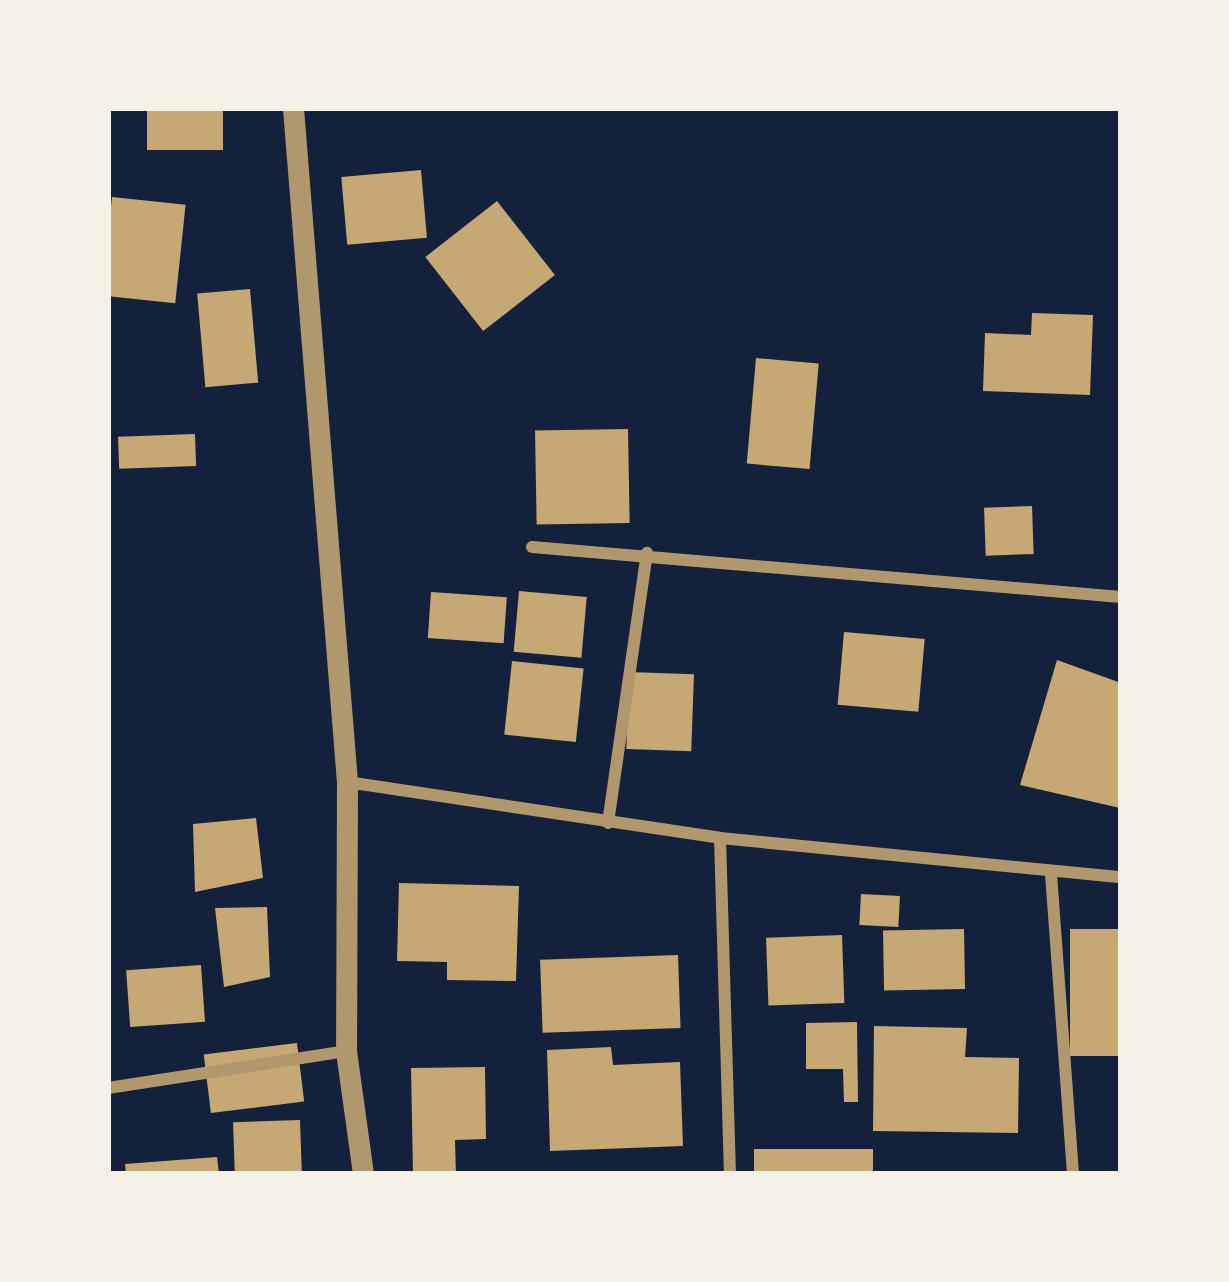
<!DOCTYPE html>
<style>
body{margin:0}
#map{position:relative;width:1229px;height:1282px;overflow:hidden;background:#14213d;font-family:"Fira Sans Condensed",sans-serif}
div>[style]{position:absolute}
.building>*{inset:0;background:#c6a872;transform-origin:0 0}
.minor>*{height:12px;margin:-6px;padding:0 6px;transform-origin:6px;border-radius:6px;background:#b1986c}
.tertiary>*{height:21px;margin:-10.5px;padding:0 10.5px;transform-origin:10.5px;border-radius:10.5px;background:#b1986c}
span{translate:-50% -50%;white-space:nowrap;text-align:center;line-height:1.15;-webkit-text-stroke:9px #f6f1e7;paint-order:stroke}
.frame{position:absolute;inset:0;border:111px solid #f6f1e7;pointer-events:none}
</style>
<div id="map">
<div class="building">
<div style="left:147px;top:108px;width:76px;height:42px"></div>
<div style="left:421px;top:170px;width:68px;height:80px;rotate:85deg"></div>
<div style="left:112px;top:197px;width:74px;height:99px;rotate:6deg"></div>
<div style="left:497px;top:201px;width:94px;height:91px;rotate:52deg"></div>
<div style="left:250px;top:289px;width:94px;height:53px;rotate:85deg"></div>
<div style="clip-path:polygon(1032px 313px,1093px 315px,1090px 395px,983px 391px,985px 333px,1031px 335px)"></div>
<div style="left:756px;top:358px;width:63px;height:106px;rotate:5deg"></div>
<div style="left:628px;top:429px;width:94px;height:93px;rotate:89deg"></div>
<div style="left:195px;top:434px;width:32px;height:77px;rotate:88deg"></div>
<div style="left:1032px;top:506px;width:48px;height:48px;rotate:88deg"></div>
<div style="left:519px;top:591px;width:68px;height:61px;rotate:5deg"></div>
<div style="left:431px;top:592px;width:76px;height:46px;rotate:4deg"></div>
<div style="left:844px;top:632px;width:81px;height:73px;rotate:5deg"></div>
<div style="clip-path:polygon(1057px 660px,1121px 683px,1120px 808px,1020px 785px)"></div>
<div style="left:512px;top:661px;width:72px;height:74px;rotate:6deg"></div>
<div style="left:629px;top:672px;width:65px;height:77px;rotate:2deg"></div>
<div style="clip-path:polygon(256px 818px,263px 878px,195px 892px,193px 824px)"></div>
<div style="clip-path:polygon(399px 883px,519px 886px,516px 981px,447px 980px,447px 962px,397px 961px)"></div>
<div style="left:861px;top:894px;width:39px;height:31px;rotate:3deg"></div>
<div style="clip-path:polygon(267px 907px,270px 977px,224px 987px,215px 908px)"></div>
<div style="left:964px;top:929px;width:60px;height:81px;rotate:89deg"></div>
<div style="left:1121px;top:929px;width:127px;height:51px;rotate:90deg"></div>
<div style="left:842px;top:935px;width:68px;height:76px;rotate:88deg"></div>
<div style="left:678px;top:955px;width:73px;height:138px;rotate:88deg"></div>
<div style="left:201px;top:965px;width:57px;height:75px;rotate:86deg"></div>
<div style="clip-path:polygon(857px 1022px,858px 1102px,844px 1102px,843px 1069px,806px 1069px,806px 1023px)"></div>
<div style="clip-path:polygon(874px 1026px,967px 1028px,965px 1057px,1019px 1058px,1018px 1133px,873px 1131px)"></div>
<div style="left:297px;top:1043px;width:59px;height:94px;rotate:83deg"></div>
<div style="clip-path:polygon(611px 1047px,613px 1065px,680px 1062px,683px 1146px,550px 1151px,547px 1050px)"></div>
<div style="clip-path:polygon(485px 1067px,486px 1139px,455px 1140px,456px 1174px,413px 1174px,411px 1068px)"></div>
<div style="left:300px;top:1120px;width:54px;height:67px;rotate:88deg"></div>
<div style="left:754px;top:1149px;width:119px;height:25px"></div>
<div style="clip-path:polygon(217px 1157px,219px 1174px,126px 1174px,125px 1164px)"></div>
</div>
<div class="minor">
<div style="left:532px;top:547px;width:591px;rotate:4.85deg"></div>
<div style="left:347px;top:782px;width:377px;rotate:8.5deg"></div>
<div style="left:720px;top:838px;width:403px;rotate:5.6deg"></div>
<div style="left:608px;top:823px;width:273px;rotate:-81.8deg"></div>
<div style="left:720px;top:838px;width:336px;rotate:88.3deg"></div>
<div style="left:1051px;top:874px;width:301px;rotate:85.8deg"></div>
<div style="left:108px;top:1088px;width:241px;rotate:-8.8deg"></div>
</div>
<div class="tertiary">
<div style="left:293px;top:108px;width:676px;rotate:85.42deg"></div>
<div style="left:347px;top:782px;width:269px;rotate:90.2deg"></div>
<div style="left:346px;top:1051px;width:124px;rotate:82.1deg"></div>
</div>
<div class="frame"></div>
</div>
